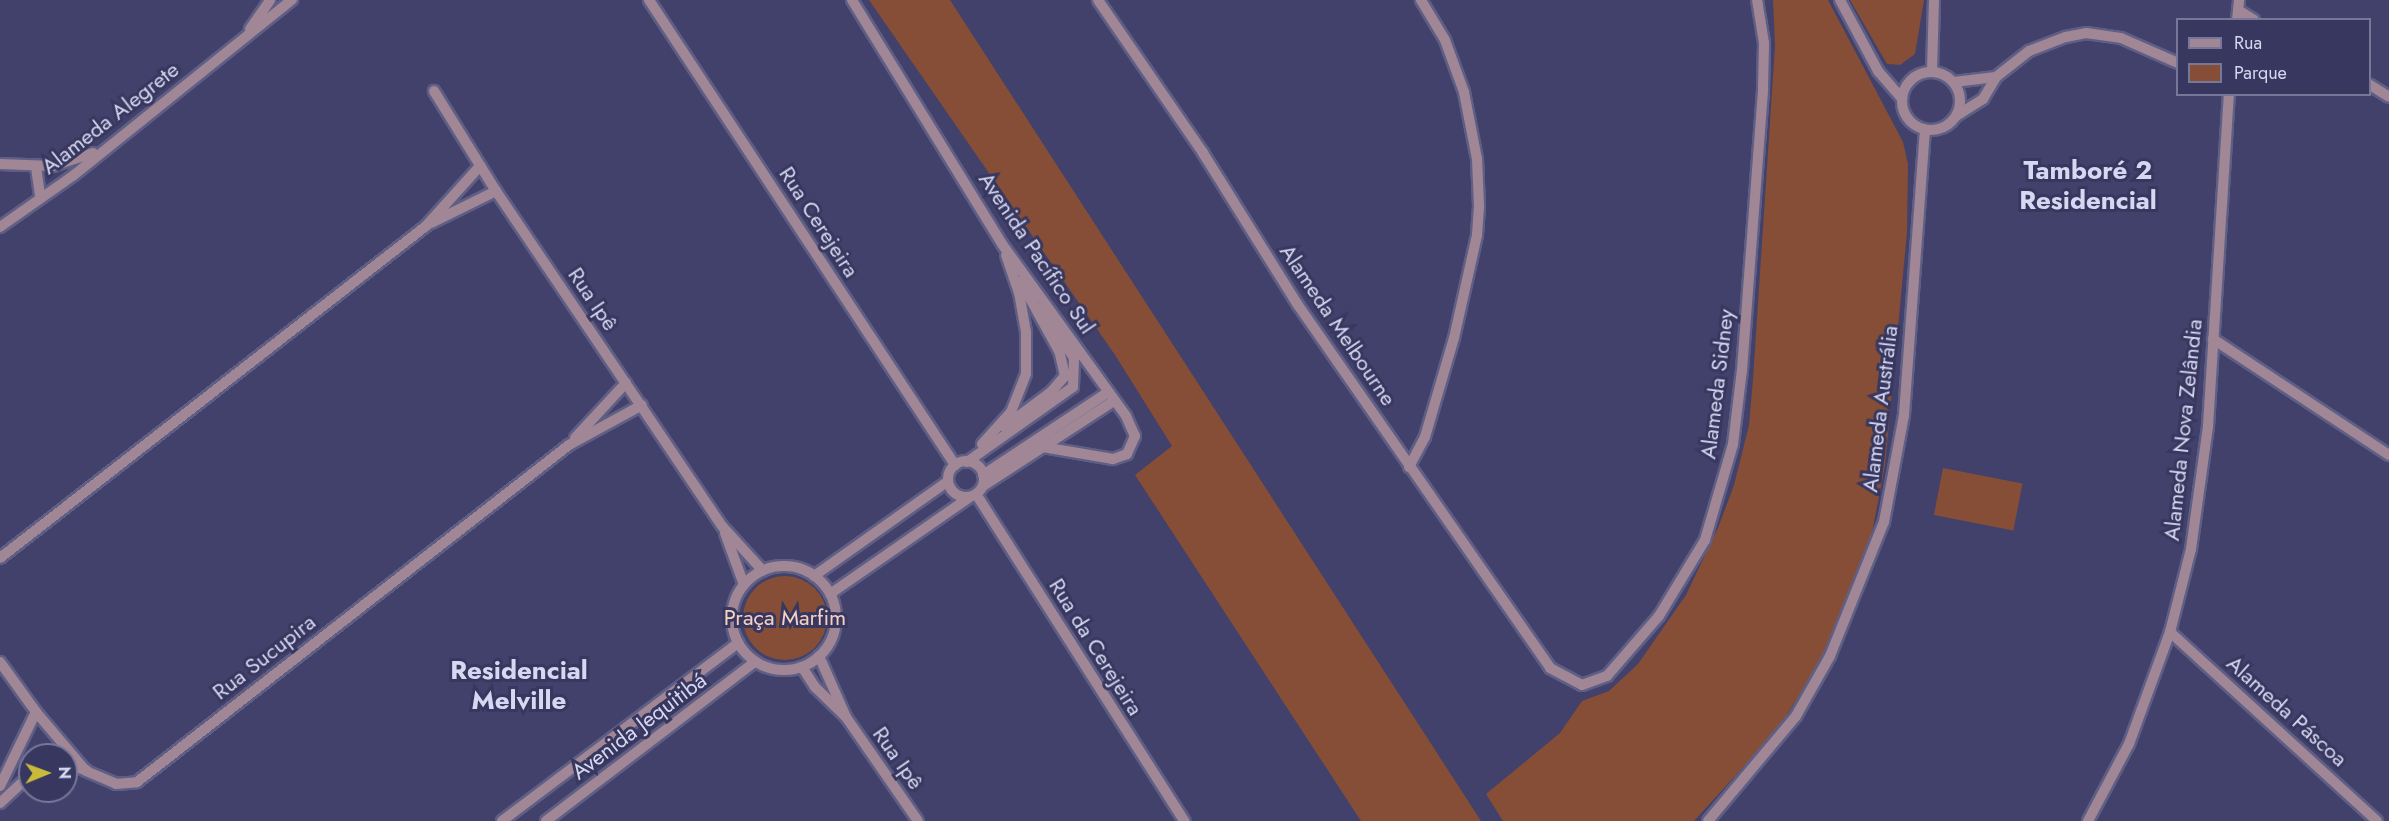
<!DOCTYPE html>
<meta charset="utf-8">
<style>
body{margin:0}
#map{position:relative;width:2389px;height:821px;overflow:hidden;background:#41416b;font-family:Jost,sans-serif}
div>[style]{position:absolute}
.green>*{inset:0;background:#864e37;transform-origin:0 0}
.round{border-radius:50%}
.roads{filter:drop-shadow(2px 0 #5f5f86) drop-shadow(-2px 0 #5f5f86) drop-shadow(0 2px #5f5f86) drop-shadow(0 -2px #5f5f86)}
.minor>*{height:10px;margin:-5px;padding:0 5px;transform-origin:5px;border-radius:5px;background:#a18796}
.minor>.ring{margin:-5px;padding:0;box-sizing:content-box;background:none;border:10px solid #a18796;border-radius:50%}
span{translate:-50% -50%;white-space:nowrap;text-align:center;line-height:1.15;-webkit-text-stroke:6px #37375f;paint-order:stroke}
.street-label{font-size:22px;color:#d6d8f1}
.park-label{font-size:22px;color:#f6d2c4}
.quarter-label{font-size:26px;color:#d6d8f1;font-weight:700}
.legend{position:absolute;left:2176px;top:18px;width:195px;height:78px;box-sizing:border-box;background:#37375f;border:2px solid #779;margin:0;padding:8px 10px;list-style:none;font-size:18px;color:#d6d8f1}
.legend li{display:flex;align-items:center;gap:12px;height:30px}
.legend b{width:30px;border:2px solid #779}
.north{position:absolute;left:18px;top:743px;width:60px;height:60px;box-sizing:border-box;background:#37375f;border:2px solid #779;border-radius:50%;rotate:89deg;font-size:16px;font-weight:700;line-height:24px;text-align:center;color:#d6d8f1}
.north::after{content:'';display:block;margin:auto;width:21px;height:27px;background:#c9ba3a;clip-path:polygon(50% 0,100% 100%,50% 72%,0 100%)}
</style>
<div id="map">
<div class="green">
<div style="clip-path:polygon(869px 0,950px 0,1481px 821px,1361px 821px,1135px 475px,1172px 446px,1115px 355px)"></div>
<div style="clip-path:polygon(1773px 0,1828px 0,1903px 142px,1908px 164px,1907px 232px,1885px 465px,1873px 528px,1851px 594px,1817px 667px,1778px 729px,1694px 821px,1503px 821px,1486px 794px,1560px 733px,1582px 701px,1609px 691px,1638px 664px,1686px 595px,1718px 528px,1734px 485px,1749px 425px,1753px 379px,1775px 46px)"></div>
<div style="clip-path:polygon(1850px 0,1924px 0,1915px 54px,1900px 65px,1887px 64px)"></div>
<div style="left:1943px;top:468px;width:81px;height:48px;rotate:11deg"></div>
<div class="round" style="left:743px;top:576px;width:84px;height:84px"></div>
</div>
<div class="roads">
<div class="minor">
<div style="left:649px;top:0;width:557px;rotate:56.65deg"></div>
<div style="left:852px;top:0;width:286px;rotate:58.4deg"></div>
<div style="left:1002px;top:244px;width:212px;rotate:54.2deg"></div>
<div style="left:1126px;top:416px;width:22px;rotate:66deg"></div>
<div style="left:1135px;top:436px;width:20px;rotate:114deg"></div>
<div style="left:1127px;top:454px;width:15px;rotate:160deg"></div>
<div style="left:1113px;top:459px;width:71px;rotate:-170.3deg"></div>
<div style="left:1098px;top:0;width:186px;rotate:55.5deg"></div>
<div style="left:1203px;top:153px;width:179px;rotate:58deg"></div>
<div style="left:1298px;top:305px;width:442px;rotate:55.2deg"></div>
<div style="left:1550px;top:668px;width:36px;rotate:28deg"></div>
<div style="left:1582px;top:685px;width:27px;rotate:-20deg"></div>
<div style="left:1607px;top:676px;width:79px;rotate:-49.1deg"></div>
<div style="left:1659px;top:616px;width:89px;rotate:-58.8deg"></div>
<div style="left:1705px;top:540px;width:100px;rotate:-73.7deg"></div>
<div style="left:1733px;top:444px;width:75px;rotate:-83.1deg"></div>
<div style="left:1742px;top:370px;width:283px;rotate:-85.7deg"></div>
<div style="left:1763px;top:88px;width:45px;rotate:-88.7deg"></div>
<div style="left:1764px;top:43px;width:44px;rotate:-99.2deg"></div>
<div style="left:1840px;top:0;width:81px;rotate:61.8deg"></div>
<div style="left:1878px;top:71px;width:37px;rotate:49deg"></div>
<div style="left:2238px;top:10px;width:19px;rotate:32deg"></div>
<div style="left:2237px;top:20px;width:20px;rotate:-84deg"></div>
<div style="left:250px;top:29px;width:35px;rotate:-55deg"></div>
<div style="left:1932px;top:71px;width:71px;rotate:-88.4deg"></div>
<div class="ring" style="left:1902px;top:72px;width:48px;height:48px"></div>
<div style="left:1954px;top:82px;width:42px;rotate:-6.8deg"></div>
<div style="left:2370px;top:85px;width:22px;rotate:32deg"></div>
<div style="left:434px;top:91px;width:118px;rotate:58.2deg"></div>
<div style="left:496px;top:191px;width:405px;rotate:56deg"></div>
<div style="left:723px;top:527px;width:59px;rotate:47.7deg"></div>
<div style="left:1956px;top:116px;width:32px;rotate:-32deg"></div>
<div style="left:1983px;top:99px;width:26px;rotate:-59deg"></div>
<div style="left:1996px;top:77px;width:42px;rotate:-38.2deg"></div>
<div style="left:2029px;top:51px;width:40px;rotate:-21deg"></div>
<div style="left:2066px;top:37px;width:20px;rotate:-11deg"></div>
<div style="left:2086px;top:33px;width:35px;rotate:8deg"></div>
<div style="left:2121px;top:38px;width:62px;rotate:23.7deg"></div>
<div style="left:0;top:164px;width:53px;rotate:2.2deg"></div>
<div style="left:53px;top:166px;width:42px;rotate:-18deg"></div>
<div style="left:36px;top:167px;width:29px;rotate:82deg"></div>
<div style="left:431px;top:223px;width:72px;rotate:-26.2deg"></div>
<div style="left:0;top:227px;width:90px;rotate:-35.1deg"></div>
<div style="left:74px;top:175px;width:280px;rotate:-38.8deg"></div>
<div style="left:2213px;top:339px;width:211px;rotate:33.4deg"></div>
<div style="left:1004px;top:427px;width:59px;rotate:-36.7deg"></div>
<div style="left:1051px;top:392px;width:21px;rotate:-49deg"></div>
<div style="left:1065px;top:376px;width:26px;rotate:-103deg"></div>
<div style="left:1059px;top:351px;width:79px;rotate:-118.8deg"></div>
<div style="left:575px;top:438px;width:75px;rotate:-47.2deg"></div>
<div style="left:982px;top:444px;width:43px;rotate:-47.8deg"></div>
<div style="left:1011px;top:412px;width:41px;rotate:-68.5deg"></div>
<div style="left:1026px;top:374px;width:42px;rotate:-90deg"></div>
<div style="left:1026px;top:332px;width:40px;rotate:-100deg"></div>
<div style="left:1019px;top:293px;width:40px;rotate:-108.9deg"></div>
<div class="ring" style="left:948px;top:461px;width:26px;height:26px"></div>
<div style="left:967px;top:462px;width:130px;rotate:-35.3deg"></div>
<div style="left:1073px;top:387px;width:29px;rotate:-88deg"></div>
<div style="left:1074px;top:358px;width:59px;rotate:-122.6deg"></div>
<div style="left:1409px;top:467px;width:34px;rotate:-62deg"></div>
<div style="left:1425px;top:437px;width:103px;rotate:-73.7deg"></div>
<div style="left:1454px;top:338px;width:106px;rotate:-77.4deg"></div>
<div style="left:1477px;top:235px;width:29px;rotate:-86deg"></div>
<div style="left:1479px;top:206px;width:47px;rotate:-92.4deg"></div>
<div style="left:1477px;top:159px;width:68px;rotate:-101deg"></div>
<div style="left:1464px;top:92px;width:55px;rotate:-110.1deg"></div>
<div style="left:1445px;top:40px;width:47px;rotate:-121deg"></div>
<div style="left:983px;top:475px;width:149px;rotate:-33.5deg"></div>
<div style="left:983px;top:486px;width:156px;rotate:-33deg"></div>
<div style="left:976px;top:494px;width:388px;rotate:57.5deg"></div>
<div style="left:725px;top:533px;width:55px;rotate:69.9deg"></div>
<div style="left:0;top:558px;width:540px;rotate:-37.93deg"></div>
<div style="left:426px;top:226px;width:81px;rotate:-48deg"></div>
<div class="ring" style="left:732px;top:566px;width:94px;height:94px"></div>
<div style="left:814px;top:576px;width:164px;rotate:-35.3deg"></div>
<div style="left:830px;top:594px;width:170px;rotate:-34.7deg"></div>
<div style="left:2170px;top:632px;width:280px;rotate:42.4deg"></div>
<div style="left:819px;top:656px;width:67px;rotate:66.1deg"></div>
<div style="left:846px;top:717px;width:126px;rotate:55.3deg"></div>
<div style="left:0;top:662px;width:62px;rotate:54.2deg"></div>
<div style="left:36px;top:712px;width:77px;rotate:49.7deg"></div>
<div style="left:86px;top:771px;width:33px;rotate:23deg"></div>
<div style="left:116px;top:784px;width:21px;rotate:-5deg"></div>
<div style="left:137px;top:782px;width:548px;rotate:-37.96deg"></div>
<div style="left:569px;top:445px;width:83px;rotate:-28.7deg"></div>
<div style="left:802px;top:667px;width:24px;rotate:57deg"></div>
<div style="left:815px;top:687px;width:43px;rotate:44.1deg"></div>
<div style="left:66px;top:765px;width:21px;rotate:14deg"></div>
<div style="left:0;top:786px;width:82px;rotate:-64.1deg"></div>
<div style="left:0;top:803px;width:41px;rotate:-43deg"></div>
<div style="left:502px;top:821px;width:296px;rotate:-37deg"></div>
<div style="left:546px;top:821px;width:263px;rotate:-37.3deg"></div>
<div style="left:1708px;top:821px;width:137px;rotate:-50deg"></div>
<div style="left:1796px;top:716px;width:69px;rotate:-60.5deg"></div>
<div style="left:1830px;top:656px;width:144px;rotate:-68.1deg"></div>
<div style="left:1884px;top:522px;width:109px;rotate:-79.4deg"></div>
<div style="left:1904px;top:415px;width:286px;rotate:-85.8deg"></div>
<div style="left:2088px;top:821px;width:87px;rotate:-62deg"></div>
<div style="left:2129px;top:744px;width:119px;rotate:-69.9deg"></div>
<div style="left:2170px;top:632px;width:86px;rotate:-75.8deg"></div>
<div style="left:2191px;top:549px;width:124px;rotate:-82.1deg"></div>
<div style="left:2208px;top:426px;width:333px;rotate:-86.4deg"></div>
</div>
</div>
<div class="street-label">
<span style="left:110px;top:118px;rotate:-38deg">Alameda Alegrete</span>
<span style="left:819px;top:222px;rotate:57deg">Rua Cerejeira</span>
<span style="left:1037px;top:253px;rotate:56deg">Avenida Pacífico Sul</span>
<span style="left:593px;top:299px;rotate:56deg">Rua Ipê</span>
<span style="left:1338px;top:325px;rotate:56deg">Alameda Melbourne</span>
<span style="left:1717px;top:384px;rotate:-83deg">Alameda Sidney</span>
<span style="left:1880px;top:409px;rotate:-83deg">Alameda Austrália</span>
<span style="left:2183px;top:430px;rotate:-84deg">Alameda Nova Zelândia</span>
<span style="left:1096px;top:647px;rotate:58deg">Rua da Cerejeira</span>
<span style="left:264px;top:657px;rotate:-38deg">Rua Sucupira</span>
<span style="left:2287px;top:711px;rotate:42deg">Alameda Páscoa</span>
<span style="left:639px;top:726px;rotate:-37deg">Avenida Jequitibá</span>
<span style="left:898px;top:758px;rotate:55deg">Rua Ipê</span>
</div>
<div class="park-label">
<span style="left:785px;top:618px">Praça Marfim</span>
</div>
<div class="quarter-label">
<span style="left:2088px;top:186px">Tamboré 2<br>Residencial</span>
<span style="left:519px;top:686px">Residencial<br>Melville</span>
</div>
<ul class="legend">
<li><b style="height:8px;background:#a18796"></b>Rua</li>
<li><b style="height:16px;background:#864e37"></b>Parque</li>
</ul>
<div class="north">N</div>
</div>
